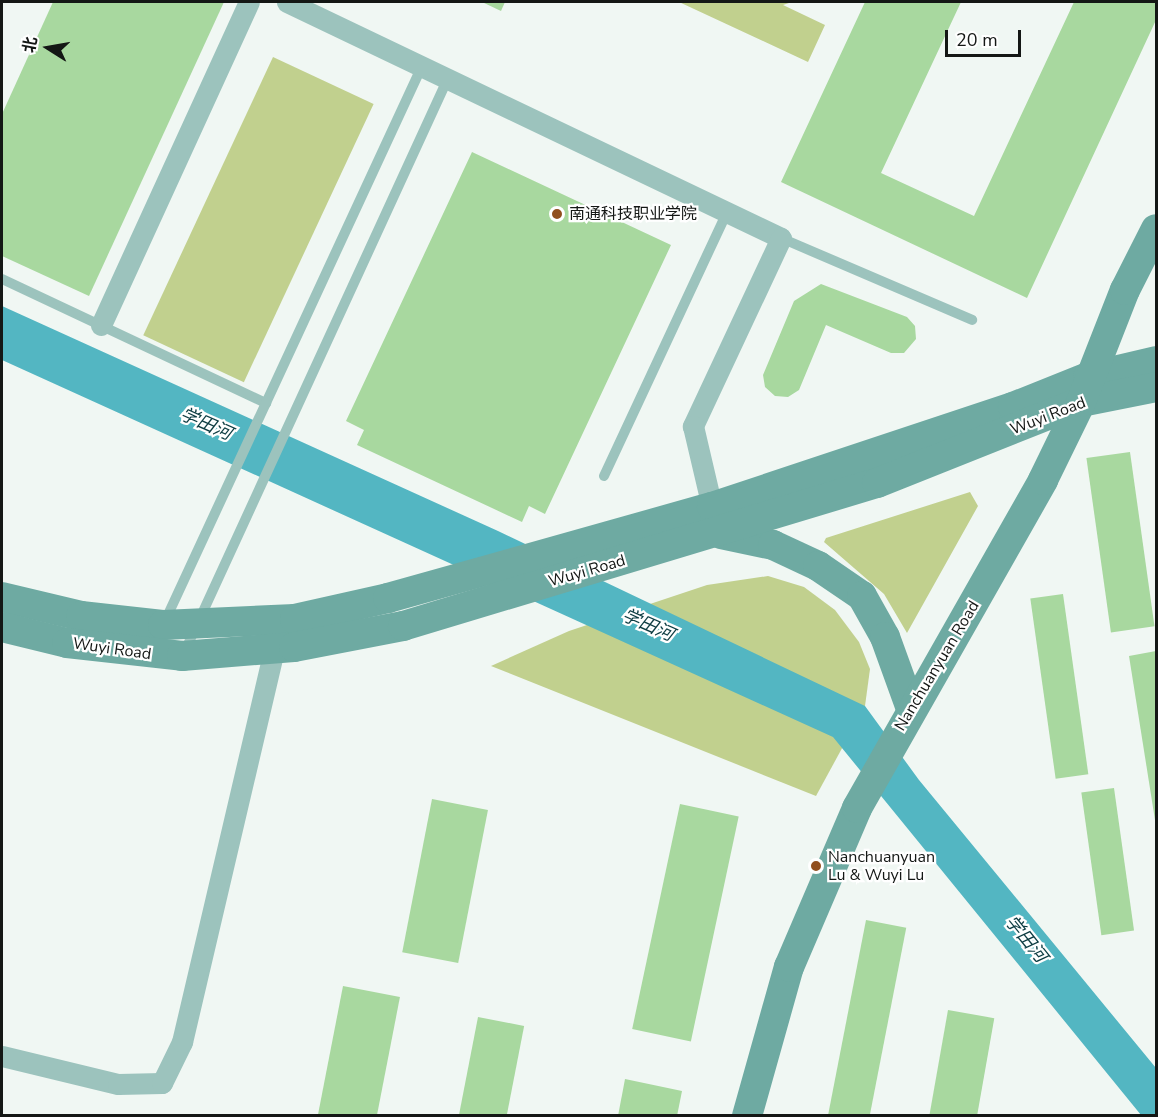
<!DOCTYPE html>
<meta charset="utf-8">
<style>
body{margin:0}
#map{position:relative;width:1158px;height:1117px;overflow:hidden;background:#f0f7f3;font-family:"Nunito Sans","Noto Sans SC",sans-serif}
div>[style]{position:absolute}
.green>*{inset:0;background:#c1d08e;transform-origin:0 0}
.water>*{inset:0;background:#53b6c2}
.building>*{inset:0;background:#a8d89f;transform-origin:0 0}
.lane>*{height:10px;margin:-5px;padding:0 5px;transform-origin:5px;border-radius:5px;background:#9cc3bd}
.street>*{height:21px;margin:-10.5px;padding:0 10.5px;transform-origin:10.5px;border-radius:10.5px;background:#9cc3bd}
.secondary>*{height:30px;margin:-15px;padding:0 15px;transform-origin:15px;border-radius:15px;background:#6eaaa2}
.dots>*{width:16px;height:16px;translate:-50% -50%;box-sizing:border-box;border:3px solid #fff;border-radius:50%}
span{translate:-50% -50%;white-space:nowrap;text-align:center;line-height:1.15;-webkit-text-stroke:4.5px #fff;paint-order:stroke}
.poi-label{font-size:16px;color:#141715}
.left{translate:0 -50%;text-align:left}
.street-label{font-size:16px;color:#141715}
.water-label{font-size:18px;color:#0d3c42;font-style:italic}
.frame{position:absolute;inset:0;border:3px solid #141715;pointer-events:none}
.north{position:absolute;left:18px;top:18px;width:60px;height:60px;-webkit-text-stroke:4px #fff;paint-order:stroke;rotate:281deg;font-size:16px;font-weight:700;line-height:24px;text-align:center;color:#141715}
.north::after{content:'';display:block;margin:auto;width:21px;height:27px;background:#141715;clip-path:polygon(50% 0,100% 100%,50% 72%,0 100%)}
.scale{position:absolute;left:945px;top:30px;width:76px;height:27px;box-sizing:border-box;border:3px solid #141715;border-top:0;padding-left:8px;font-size:18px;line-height:21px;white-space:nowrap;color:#141715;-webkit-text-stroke:4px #fff;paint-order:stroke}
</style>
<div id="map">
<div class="green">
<div style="clip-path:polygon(679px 2px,792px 2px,783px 5px,825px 25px,808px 62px)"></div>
<div style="left:273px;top:57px;width:111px;height:307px;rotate:25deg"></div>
<div style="clip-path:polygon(970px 492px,978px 506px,907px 633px,884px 594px,824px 542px,826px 538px)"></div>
<div style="clip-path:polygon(768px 576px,804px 587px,835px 610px,859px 642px,870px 669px,865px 706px,816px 796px,491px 666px,569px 631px,707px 585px)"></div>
</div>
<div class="water">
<div style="clip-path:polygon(2px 306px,498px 531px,865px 706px,919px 780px,1156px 1068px,1156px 1115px,1141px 1115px,833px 737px,2px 360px)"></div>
</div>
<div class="building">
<div style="clip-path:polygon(53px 2px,224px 2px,89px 296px,2px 256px,2px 114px)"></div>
<div style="clip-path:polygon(482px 2px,505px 2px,501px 11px)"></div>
<div style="clip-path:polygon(865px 2px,961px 2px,881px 173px,974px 216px,1074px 2px,1156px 2px,1156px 20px,1027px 298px,781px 182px)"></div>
<div style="clip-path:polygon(472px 152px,671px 245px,545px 514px,529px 506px,522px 522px,357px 445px,364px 430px,346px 421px)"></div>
<div style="clip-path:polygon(821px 284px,907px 317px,915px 326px,916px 339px,904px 353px,891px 353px,826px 325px,799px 390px,788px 397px,775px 396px,765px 387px,763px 375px,794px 301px)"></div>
<div style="left:1130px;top:452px;width:176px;height:44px;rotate:82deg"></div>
<div style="left:1063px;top:594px;width:182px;height:33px;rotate:82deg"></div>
<div style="clip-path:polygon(1156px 651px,1156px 820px,1155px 820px,1129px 656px)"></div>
<div style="left:1114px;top:788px;width:144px;height:33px;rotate:82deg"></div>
<div style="left:432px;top:799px;width:57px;height:156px;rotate:11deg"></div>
<div style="left:680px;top:804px;width:60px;height:230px;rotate:12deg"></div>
<div style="left:866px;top:920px;width:41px;height:200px;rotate:11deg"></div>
<div style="left:343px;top:986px;width:58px;height:132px;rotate:11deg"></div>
<div style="left:948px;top:1010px;width:47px;height:108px;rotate:10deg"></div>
<div style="left:478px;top:1017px;width:47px;height:101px;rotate:11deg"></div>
<div style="clip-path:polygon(625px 1079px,682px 1091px,677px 1116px,618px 1116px)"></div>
</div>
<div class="lane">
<div style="left:781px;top:238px;width:208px;rotate:23.2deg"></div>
<div style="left:2px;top:279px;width:292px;rotate:25.2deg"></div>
<div style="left:604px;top:476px;width:291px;rotate:-65deg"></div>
<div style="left:165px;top:621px;width:614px;rotate:-65.15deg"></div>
<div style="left:184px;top:653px;width:635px;rotate:-65.33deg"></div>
</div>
<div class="street">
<div style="left:287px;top:2px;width:547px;rotate:25.54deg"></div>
<div style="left:781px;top:238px;width:208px;rotate:115.1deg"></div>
<div style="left:693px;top:426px;width:83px;rotate:76.8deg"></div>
<div style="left:101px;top:325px;width:355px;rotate:-65.4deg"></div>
<div style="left:2px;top:1056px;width:119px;rotate:13.6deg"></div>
<div style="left:118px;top:1084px;width:44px;rotate:-1.3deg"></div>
<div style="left:162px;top:1083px;width:46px;rotate:-64deg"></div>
<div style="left:182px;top:1042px;width:404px;rotate:-76.8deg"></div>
<div style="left:274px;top:649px;width:14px;rotate:-107deg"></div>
</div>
<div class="secondary">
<div style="left:721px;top:534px;width:53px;rotate:11.9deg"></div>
<div style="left:773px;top:545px;width:50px;rotate:25deg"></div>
<div style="left:818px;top:566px;width:53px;rotate:34.3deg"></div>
<div style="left:862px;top:596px;width:47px;rotate:60.7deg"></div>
<div style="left:885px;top:637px;width:77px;rotate:70.1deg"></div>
<div style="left:2px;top:597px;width:81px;rotate:13.5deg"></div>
<div style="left:81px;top:616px;width:82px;rotate:6.3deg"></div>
<div style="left:163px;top:625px;width:132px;rotate:-2.6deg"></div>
<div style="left:295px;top:619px;width:95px;rotate:-12.7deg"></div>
<div style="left:388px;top:598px;width:337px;rotate:-15.7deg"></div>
<div style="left:712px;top:507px;width:317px;rotate:-18.4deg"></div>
<div style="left:1013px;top:407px;width:81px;rotate:-21.8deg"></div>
<div style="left:1088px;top:377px;width:70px;rotate:-13.2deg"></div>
<div style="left:2px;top:627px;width:67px;rotate:13.8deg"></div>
<div style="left:67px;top:643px;width:116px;rotate:6.4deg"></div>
<div style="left:182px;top:656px;width:112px;rotate:-4.6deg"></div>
<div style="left:294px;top:647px;width:111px;rotate:-10.9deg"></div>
<div style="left:403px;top:626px;width:495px;rotate:-16.8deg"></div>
<div style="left:877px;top:483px;width:219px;rotate:-21.7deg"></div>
<div style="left:1081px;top:402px;width:76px;rotate:-11.3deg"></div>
<div style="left:747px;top:1116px;width:155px;rotate:-74.3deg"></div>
<div style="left:789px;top:967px;width:173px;rotate:-66.8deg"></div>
<div style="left:857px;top:808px;width:377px;rotate:-60.4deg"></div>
<div style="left:1043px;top:480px;width:87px;rotate:-64deg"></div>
<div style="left:1081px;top:402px;width:120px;rotate:-68.6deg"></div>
<div style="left:1125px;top:290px;width:68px;rotate:-63.1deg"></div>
</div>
<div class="dots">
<div style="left:557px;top:214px;background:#914f1e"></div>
<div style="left:816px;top:866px;background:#914f1e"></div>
</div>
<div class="poi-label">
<span class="left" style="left:569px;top:214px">南通科技职业学院</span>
<span class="left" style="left:828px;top:866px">Nanchuanyuan<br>Lu &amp; Wuyi Lu</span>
</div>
<div class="street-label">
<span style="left:1048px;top:416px;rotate:-21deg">Wuyi Road</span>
<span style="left:587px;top:571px;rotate:-16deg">Wuyi Road</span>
<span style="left:112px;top:649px;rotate:8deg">Wuyi Road</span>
<span style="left:937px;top:666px;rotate:-59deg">Nanchuanyuan Road</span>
</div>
<div class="water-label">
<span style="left:206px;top:424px;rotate:24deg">学田河</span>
<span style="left:648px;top:625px;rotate:24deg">学田河</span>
<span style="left:1026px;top:939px;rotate:51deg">学田河</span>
</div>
<div class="frame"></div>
<div class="north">北</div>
<div class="scale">20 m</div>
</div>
